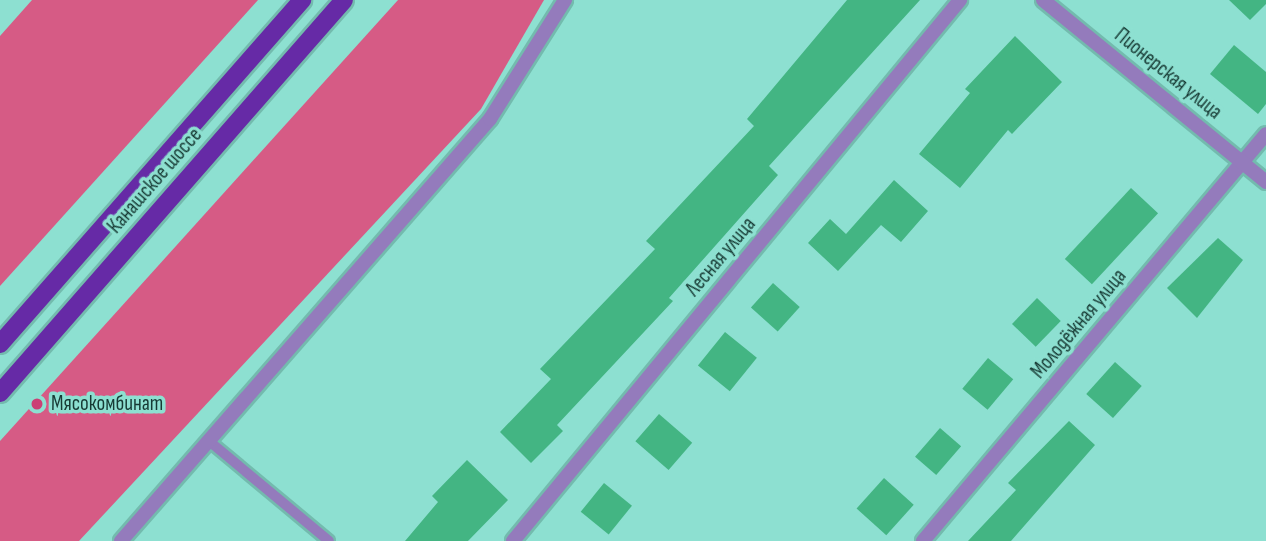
<!DOCTYPE html>
<meta charset="utf-8">
<style>
body{margin:0}
#map{position:relative;width:1266px;height:541px;overflow:hidden;background:#8de0d1;font-family:"Sofia Sans Condensed",sans-serif}
div>[style]{position:absolute}
.forest>*{inset:0;background:#d65b85}
.building>*{inset:0;background:#43b583;transform-origin:0 0}
.roads{filter:drop-shadow(2px 0 #73bbae) drop-shadow(-2px 0 #73bbae) drop-shadow(0 2px #73bbae) drop-shadow(0 -2px #73bbae)}
.service>*{height:10px;margin:-5px;padding:0 5px;transform-origin:5px;border-radius:5px;background:#947bbc}
.minor>*{height:14px;margin:-7px;padding:0 7px;transform-origin:7px;border-radius:7px;background:#947bbc}
.tertiary>*{height:14px;margin:-7px;padding:0 7px;transform-origin:7px;border-radius:7px;background:#947bbc}
.primary>*{height:18px;margin:-9px;padding:0 9px;transform-origin:9px;border-radius:9px;background:#662aa6}
.dots>*{width:19px;height:19px;translate:-50% -50%;box-sizing:border-box;border:4px solid #8de0d1;border-radius:50%}
span{translate:-50% -50%;white-space:nowrap;text-align:center;line-height:1.15;-webkit-text-stroke:7px #8de0d1;paint-order:stroke}
.street-label{font-size:21px;color:#173a34}
.poi-label{font-size:21px;color:#173a34}
.left{translate:0 -50%;text-align:left}
</style>
<div id="map">
<div class="forest">
<div style="clip-path:polygon(32px 0,258px 0,0 286px,0 36px)"></div>
<div style="clip-path:polygon(398px 0,544px 0,481px 109px,79px 541px,0 541px,0 441px)"></div>
</div>
<div class="building">
<div style="clip-path:polygon(847px 0,920px 0,769px 166px,778px 175px,669px 298px,673px 301px,557px 425px,563px 431px,531px 463px,500px 432px,551px 379px,540px 369px,655px 249px,646px 241px,754px 126px,747px 119px)"></div>
<div style="clip-path:polygon(1229px 0,1266px 0,1266px 4px,1250px 20px)"></div>
<div style="clip-path:polygon(1015px 36px,1062px 82px,1012px 134px,1008px 130px,960px 188px,919px 154px,970px 93px,965px 89px)"></div>
<div style="clip-path:polygon(1234px 45px,1266px 72px,1266px 104px,1258px 114px,1210px 74px)"></div>
<div style="clip-path:polygon(894px 180px,928px 211px,901px 242px,881px 225px,838px 271px,808px 243px,830px 219px,846px 234px)"></div>
<div style="left:1131px;top:188px;width:37px;height:97px;rotate:43deg"></div>
<div style="clip-path:polygon(1218px 238px,1243px 260px,1197px 318px,1167px 288px)"></div>
<div style="left:773px;top:283px;width:36px;height:33px;rotate:42deg"></div>
<div style="left:1037px;top:298px;width:33px;height:36px;rotate:44deg"></div>
<div style="left:725px;top:332px;width:41px;height:43px;rotate:39deg"></div>
<div style="left:988px;top:358px;width:33px;height:40px;rotate:40deg"></div>
<div style="left:1115px;top:362px;width:36px;height:43px;rotate:42deg"></div>
<div style="left:659px;top:414px;width:44px;height:36px;rotate:41deg"></div>
<div style="clip-path:polygon(1069px 421px,1095px 445px,1011px 541px,968px 541px,1016px 490px,1008px 483px)"></div>
<div style="left:940px;top:428px;width:28px;height:38px;rotate:41deg"></div>
<div style="clip-path:polygon(467px 460px,508px 500px,468px 541px,405px 541px,438px 502px,432px 496px)"></div>
<div style="left:884px;top:478px;width:40px;height:41px;rotate:42deg"></div>
<div style="left:604px;top:483px;width:36px;height:37px;rotate:39deg"></div>
</div>
<div class="roads">
<div class="service">
<div style="left:209px;top:441px;width:156px;rotate:39.8deg"></div>
</div>
<div class="minor">
<div style="left:121px;top:541px;width:561px;rotate:-48.83deg"></div>
<div style="left:490px;top:119px;width:141px;rotate:-57.8deg"></div>
<div style="left:513px;top:541px;width:702px;rotate:-50.43deg"></div>
<div style="left:923px;top:541px;width:532px;rotate:-49.88deg"></div>
</div>
<div class="tertiary">
<div style="left:1043px;top:0;width:288px;rotate:39.2deg"></div>
</div>
<div class="primary">
<div style="left:0;top:344px;width:458px;rotate:-48.7deg"></div>
<div style="left:0;top:393px;width:522px;rotate:-48.8deg"></div>
</div>
</div>
<div class="dots">
<div style="left:37px;top:404px;background:#cb4075"></div>
</div>
<div class="street-label">
<span style="left:1168px;top:74px;rotate:39deg">Пионерская улица</span>
<span style="left:155px;top:181px;rotate:-49deg">Канашское шоссе</span>
<span style="left:721px;top:257px;rotate:-50deg">Лесная улица</span>
<span style="left:1079px;top:324px;rotate:-50deg">Молодёжная улица</span>
</div>
<div class="poi-label">
<span class="left" style="left:51px;top:404px">Мясокомбинат</span>
</div>
</div>
